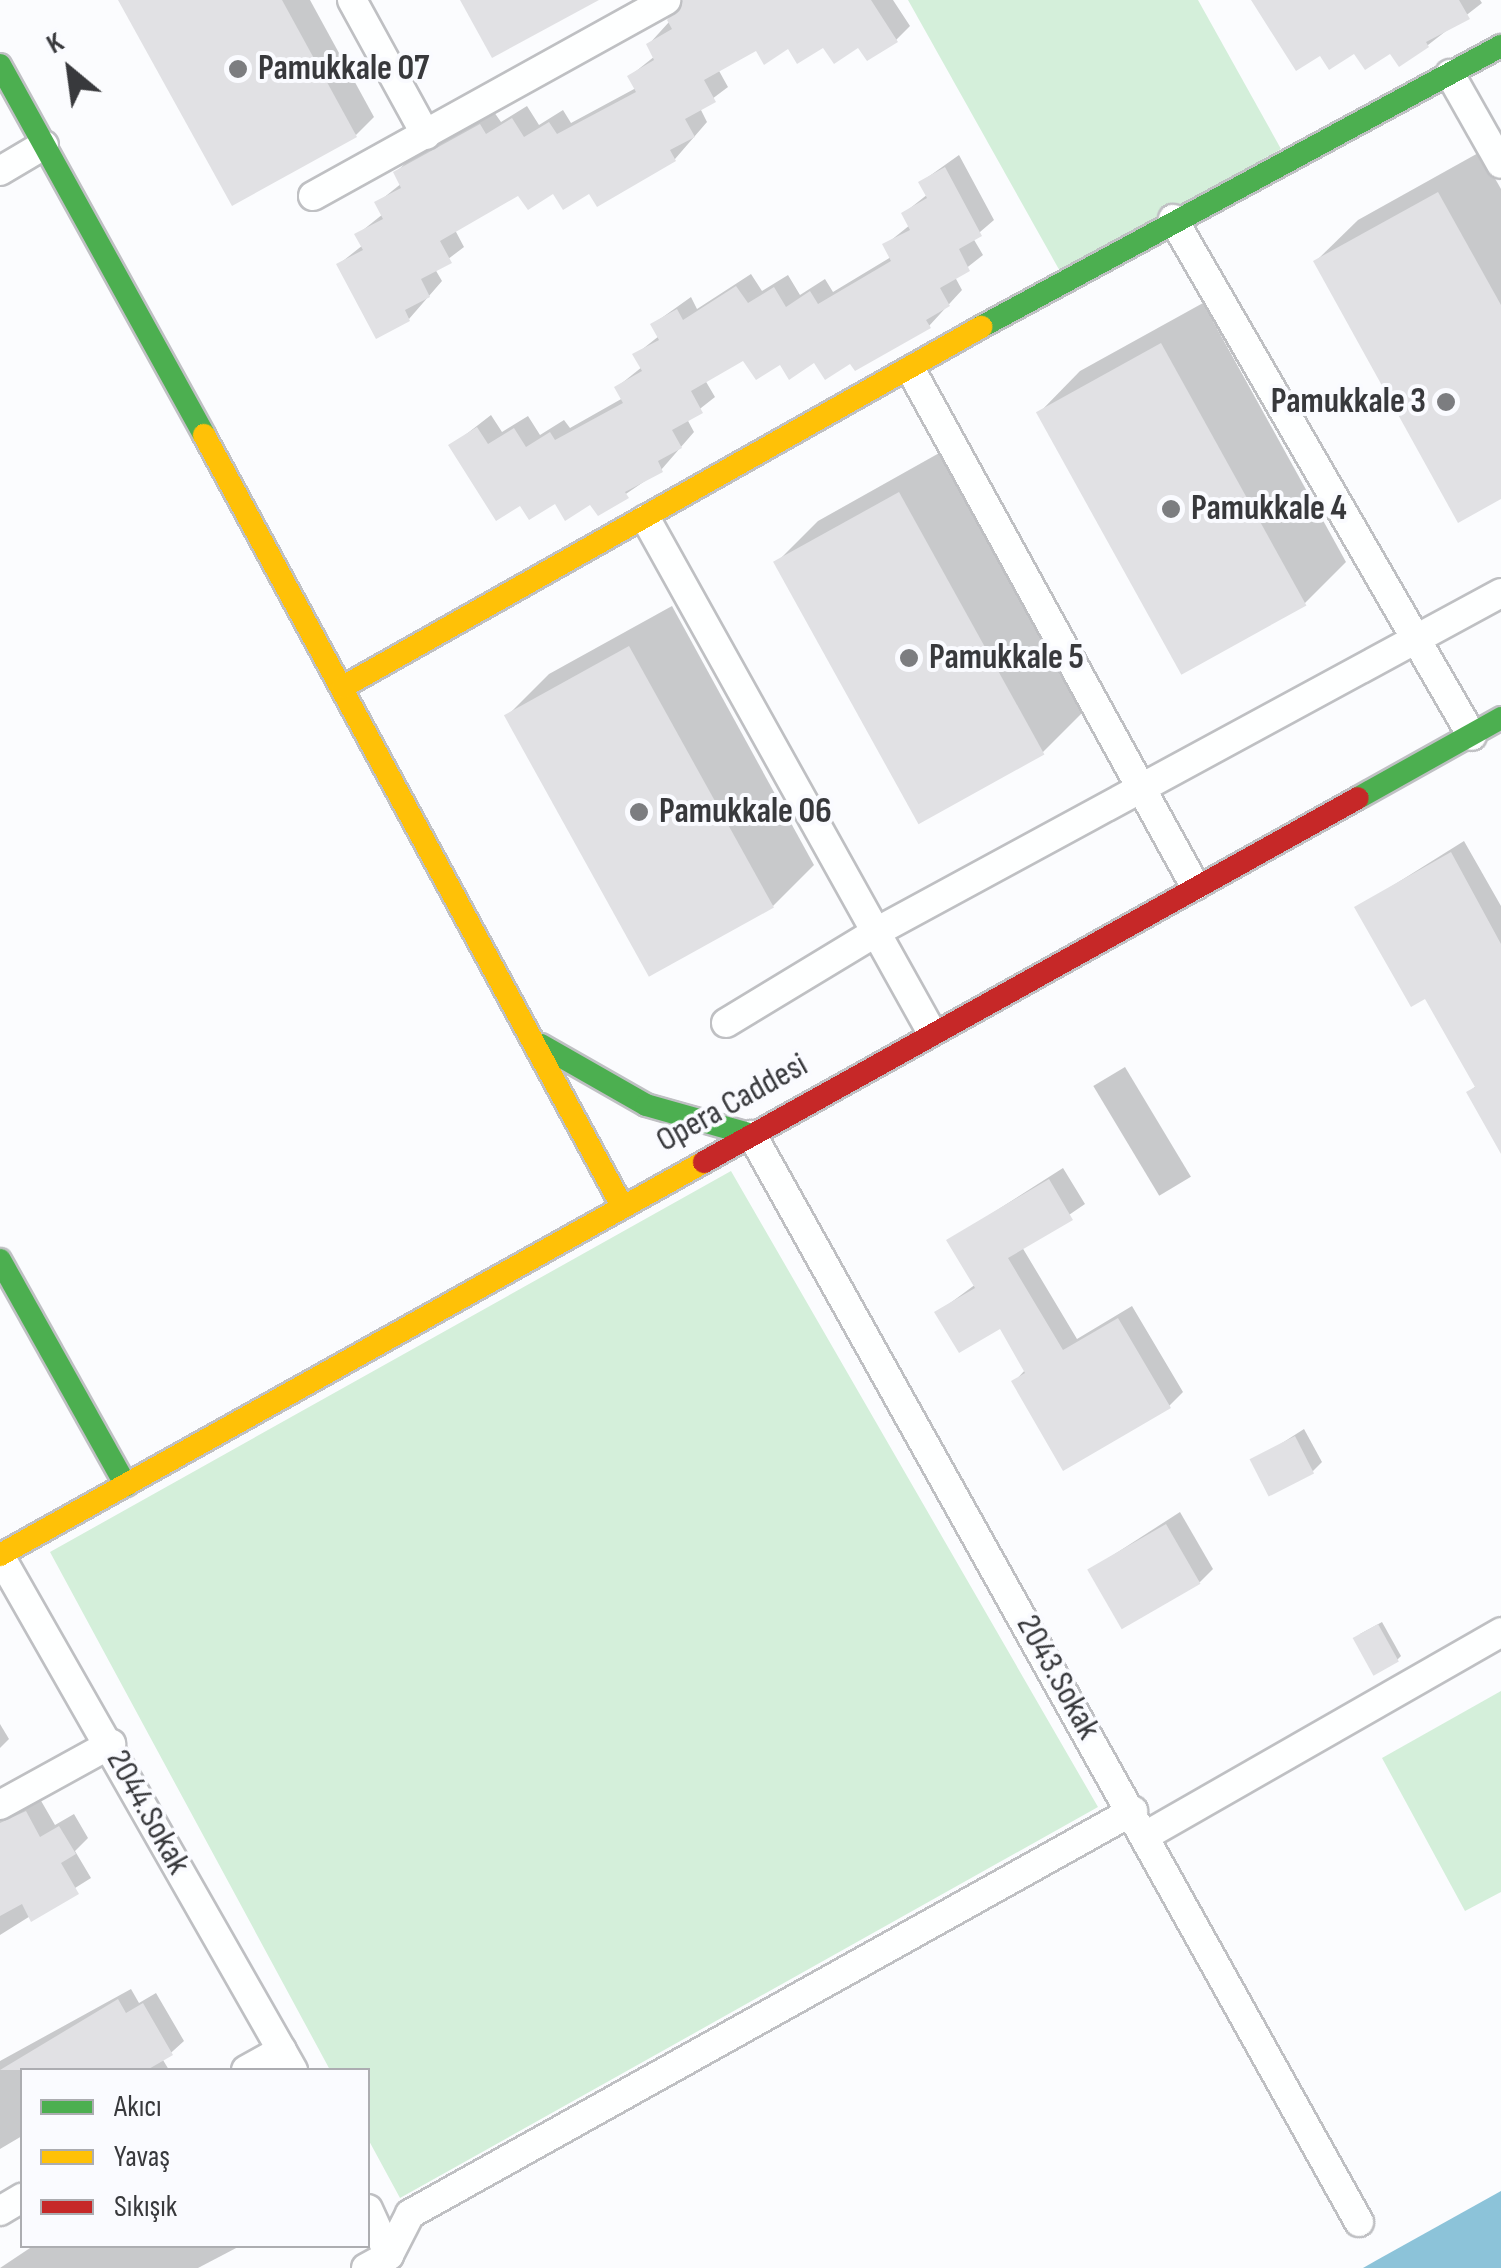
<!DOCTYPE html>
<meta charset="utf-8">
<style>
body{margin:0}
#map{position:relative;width:1501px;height:2268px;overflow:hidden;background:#fbfcfe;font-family:"Sofia Sans Condensed",sans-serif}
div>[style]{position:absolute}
.green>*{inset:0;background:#d4efda}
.water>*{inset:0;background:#8cc3d9}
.shadow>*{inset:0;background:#0003;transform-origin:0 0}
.building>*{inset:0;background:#e1e1e4;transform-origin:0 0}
.roads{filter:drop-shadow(2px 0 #bfc0c3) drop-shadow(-2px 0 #bfc0c3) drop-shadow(0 2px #bfc0c3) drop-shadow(0 -2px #bfc0c3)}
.street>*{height:28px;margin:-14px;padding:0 14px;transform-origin:14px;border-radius:14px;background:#feffff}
.fast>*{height:22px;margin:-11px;padding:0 11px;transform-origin:11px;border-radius:11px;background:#4caf50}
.slow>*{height:22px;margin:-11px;padding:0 11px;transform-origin:11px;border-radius:11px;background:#ffc107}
.jam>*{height:22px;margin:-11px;padding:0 11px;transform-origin:11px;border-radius:11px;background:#c62828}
.dots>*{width:28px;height:28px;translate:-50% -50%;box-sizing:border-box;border:5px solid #fafbff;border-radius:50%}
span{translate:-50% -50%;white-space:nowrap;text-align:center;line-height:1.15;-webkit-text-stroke:8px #fafbff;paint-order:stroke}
.poi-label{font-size:35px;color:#38393c;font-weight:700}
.left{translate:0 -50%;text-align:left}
.right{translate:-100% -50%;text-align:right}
.street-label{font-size:35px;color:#38393c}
.legend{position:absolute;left:20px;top:2068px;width:350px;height:180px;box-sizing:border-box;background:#fafbff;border:2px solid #acadb1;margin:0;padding:12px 18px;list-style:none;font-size:30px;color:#38393c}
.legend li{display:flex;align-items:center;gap:20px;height:50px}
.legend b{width:50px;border:2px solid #acadb1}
.north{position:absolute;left:20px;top:20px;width:100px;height:100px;-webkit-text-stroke:8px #fafbff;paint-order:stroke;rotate:331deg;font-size:28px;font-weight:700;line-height:40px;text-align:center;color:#38393c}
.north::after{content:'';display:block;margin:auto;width:35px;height:45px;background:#38393c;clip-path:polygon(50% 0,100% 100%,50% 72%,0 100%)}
</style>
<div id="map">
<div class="green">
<div style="clip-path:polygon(908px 0,1198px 0,1281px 149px,1061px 273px)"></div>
<div style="clip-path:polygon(731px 1171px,1098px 1807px,400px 2198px,368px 2139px,368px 2070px,330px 2070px,50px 1552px)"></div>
<div style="clip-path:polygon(1501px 1691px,1501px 1892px,1465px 1911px,1382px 1758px)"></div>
</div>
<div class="water">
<div style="clip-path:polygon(1501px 2191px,1501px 2268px,1363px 2268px,1377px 2260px)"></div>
</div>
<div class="shadow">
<div style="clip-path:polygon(121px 0,310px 0,374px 117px,356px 135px)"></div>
<div style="clip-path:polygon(689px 0,893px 0,910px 26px,896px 40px,756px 48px,718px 69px,728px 87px,700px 108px,707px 122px,675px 159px,590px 191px,519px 192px,455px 230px,464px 247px,435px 269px,442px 281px,409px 319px,339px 264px,363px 245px,358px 234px,383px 214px,377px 203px,402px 183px,396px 172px,410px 159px,494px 112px,501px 122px,527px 106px,539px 125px,563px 110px,571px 123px,636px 88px,630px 76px,655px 56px,649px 44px)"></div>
<div style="clip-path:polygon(1254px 0,1480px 0,1482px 3px,1428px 45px,1320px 52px)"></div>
<div style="clip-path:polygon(1480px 152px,1501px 189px,1501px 496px,1316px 261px,1358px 220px)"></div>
<div style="clip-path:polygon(959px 155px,994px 220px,973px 238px,983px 255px,955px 277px,962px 290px,929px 326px,851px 361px,744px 358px,705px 380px,715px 397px,687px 419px,694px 432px,661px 470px,598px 513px,591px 501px,520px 503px,451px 446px,491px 415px,502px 432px,528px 416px,540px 435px,564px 420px,570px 428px,623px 398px,617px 387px,642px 367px,635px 355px,659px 336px,653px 324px,691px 297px,697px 309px,751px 274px,762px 291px,788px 275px,800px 295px,825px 279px,833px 292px,891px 257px,885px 245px,910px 225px,904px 213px,928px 194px,921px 182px)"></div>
<div style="clip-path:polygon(1203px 303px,1346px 562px,1304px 604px,1039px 413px,1080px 371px)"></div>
<div style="clip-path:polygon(941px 452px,1084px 711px,1042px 753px,777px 562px,818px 521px)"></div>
<div style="clip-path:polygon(672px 606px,814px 865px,773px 906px,507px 716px,549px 674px)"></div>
<div style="clip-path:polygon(1464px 841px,1501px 906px,1501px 1149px,1469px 1092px,1477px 1085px,1426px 995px,1357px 908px)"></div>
<div style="left:1125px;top:1067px;width:128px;height:37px;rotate:59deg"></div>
<div style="clip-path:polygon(1063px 1168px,1085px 1204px,1022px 1247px,1077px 1339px,1132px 1306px,1183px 1392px,1169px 1406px,1014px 1382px,1026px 1369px,1001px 1325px,938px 1312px,976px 1284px,950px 1240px)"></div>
<div style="clip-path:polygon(1304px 1429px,1322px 1462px,1313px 1471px,1254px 1461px)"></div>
<div style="clip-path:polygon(1180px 1512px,1213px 1569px,1200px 1582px,1090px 1570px)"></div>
<div style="clip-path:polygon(1382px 1622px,1401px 1656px,1397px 1660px,1360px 1634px)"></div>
<div style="clip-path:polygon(0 1724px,9px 1739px,0 1748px)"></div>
<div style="clip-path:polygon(40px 1799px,55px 1825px,74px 1814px,88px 1838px,75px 1851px,91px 1878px,0 1935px,0 1821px)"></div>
<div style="clip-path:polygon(131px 1989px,139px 2003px,156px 1993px,184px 2041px,163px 2060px,169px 2070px,22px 2070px,22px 2136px,0 2149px,0 2061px)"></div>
<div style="clip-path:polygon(33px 2246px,240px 2246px,198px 2268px,0 2268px)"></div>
</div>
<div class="building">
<div style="clip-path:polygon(118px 0,282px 0,357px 137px,232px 206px)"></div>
<div style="clip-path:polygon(460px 0,599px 0,492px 58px)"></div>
<div style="clip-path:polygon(683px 0,871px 0,898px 42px,867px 61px,858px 48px,834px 64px,823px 48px,797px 64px,788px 49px,764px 65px,756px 51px,704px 80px,716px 102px,685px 119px,695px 137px,670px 150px,676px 161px,597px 207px,589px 194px,563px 210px,553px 194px,528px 210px,518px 196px,440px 241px,452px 263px,421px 279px,430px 297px,405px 310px,410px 321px,376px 339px,336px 264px,363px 250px,354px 234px,383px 219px,374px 202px,401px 188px,393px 172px,480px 124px,486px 134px,512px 118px,524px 137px,549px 122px,557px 134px,636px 92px,627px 76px,654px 60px,646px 44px,672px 29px,667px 20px)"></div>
<div style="clip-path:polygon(1251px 0,1459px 0,1470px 19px,1426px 42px,1429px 47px,1399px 67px,1390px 54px,1365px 70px,1354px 54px,1329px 70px,1320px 56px,1296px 71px)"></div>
<div style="clip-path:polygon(945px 167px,982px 236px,959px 249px,970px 271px,940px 288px,950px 306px,926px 320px,931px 328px,855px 371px,850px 364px,825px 380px,814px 363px,789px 380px,780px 365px,756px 380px,743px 361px,691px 391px,703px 413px,672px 430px,682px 448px,658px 461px,663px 472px,625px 492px,629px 498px,598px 516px,590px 505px,565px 521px,555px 504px,529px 520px,520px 506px,496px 521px,448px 445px,477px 427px,488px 444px,514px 428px,526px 447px,550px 432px,555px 440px,623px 403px,614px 387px,642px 371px,632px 354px,659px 340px,650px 324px,677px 309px,683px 320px,736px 286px,748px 303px,774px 287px,786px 307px,810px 291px,818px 304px,891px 261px,882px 244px,910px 230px,901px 213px,927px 198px,918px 182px)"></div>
<div style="clip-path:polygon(1438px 192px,1501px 305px,1501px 499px,1458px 523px,1313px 261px)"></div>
<div style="left:1161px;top:343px;width:300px;height:143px;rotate:61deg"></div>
<div style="left:899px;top:492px;width:300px;height:144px;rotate:61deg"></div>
<div style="left:629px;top:646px;width:299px;height:143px;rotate:61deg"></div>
<div style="clip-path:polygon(1451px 852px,1501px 944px,1501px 1154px,1466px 1092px,1475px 1087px,1425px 999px,1411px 1007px,1354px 907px)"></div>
<div style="clip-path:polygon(1049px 1179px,1073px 1220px,1008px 1258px,1063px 1350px,1118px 1318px,1171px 1408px,1063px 1471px,1011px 1381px,1025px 1373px,1000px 1329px,959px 1353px,934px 1312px,975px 1288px,946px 1240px)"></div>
<div style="left:1295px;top:1436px;width:42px;height:51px;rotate:63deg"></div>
<div style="left:1166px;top:1524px;width:69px;height:91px;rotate:60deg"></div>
<div style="left:1378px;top:1624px;width:43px;height:29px;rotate:61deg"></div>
<div style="clip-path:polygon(26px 1811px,40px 1837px,59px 1826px,76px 1854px,61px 1863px,79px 1894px,31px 1922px,22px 1904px,0 1916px,0 1823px)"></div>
<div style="clip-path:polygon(118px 1999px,126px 2013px,143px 2003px,173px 2055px,147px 2070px,0 2070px)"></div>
</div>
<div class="roads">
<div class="street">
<div style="left:352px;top:0;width:154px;rotate:61.3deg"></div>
<div style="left:1450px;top:74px;width:103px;rotate:60.5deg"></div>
<div style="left:0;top:171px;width:51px;rotate:-30.6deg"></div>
<div style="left:313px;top:196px;width:404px;rotate:-29deg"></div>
<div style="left:1173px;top:219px;width:597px;rotate:59.96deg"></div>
<div style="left:911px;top:370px;width:589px;rotate:61.17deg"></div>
<div style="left:646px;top:519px;width:586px;rotate:60.9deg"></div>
<div style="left:726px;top:1023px;width:175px;rotate:-31.2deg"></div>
<div style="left:876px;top:932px;width:711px;rotate:-28.48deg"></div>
<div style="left:752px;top:1135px;width:1245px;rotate:60.82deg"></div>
<div style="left:0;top:1556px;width:592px;rotate:60.32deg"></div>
<div style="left:0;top:1805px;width:127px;rotate:-28.8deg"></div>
<div style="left:1147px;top:1835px;width:408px;rotate:-29.8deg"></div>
<div style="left:246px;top:2070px;width:41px;rotate:-29.1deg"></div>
<div style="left:368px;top:2209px;width:51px;rotate:65.5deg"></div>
<div style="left:0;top:2211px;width:26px;rotate:-31deg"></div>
<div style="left:366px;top:2268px;width:26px;rotate:-29deg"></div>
<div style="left:389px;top:2255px;width:46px;rotate:-62.9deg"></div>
<div style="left:410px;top:2214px;width:828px;rotate:-29.14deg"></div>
</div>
<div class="fast">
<div style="left:0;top:65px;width:423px;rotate:61.1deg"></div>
<div style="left:981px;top:327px;width:591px;rotate:-28.39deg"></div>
<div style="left:1358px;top:798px;width:164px;rotate:-29.2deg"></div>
<div style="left:541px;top:1045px;width:121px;rotate:29.7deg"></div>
<div style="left:646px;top:1105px;width:110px;rotate:15.8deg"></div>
<div style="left:0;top:1260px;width:258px;rotate:60.8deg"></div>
</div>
<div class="slow">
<div style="left:204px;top:435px;width:875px;rotate:61.53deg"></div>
<div style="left:343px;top:687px;width:733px;rotate:-29.43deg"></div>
<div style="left:0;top:1555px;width:806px;rotate:-29.17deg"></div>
</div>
<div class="jam">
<div style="left:704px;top:1162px;width:748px;rotate:-29.1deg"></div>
</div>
</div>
<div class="dots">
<div style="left:238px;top:69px;background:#7c7d80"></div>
<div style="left:1446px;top:402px;background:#7c7d80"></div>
<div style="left:1171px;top:509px;background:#7c7d80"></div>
<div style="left:909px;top:658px;background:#7c7d80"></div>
<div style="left:639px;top:812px;background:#7c7d80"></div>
</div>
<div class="poi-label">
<span class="left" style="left:258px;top:69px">Pamukkale 07</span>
<span class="right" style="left:1426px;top:402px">Pamukkale 3</span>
<span class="left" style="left:1191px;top:509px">Pamukkale 4</span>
<span class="left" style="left:929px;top:658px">Pamukkale 5</span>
<span class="left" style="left:659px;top:812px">Pamukkale 06</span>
</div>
<div class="street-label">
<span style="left:732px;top:1103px;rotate:-29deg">Opera Caddesi</span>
<span style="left:1058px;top:1677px;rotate:61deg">2043.Sokak</span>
<span style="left:148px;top:1812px;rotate:61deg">2044.Sokak</span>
</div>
<ul class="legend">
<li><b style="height:12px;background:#4caf50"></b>Akıcı</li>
<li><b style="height:12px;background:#ffc107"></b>Yavaş</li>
<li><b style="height:12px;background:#c62828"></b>Sıkışık</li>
</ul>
<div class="north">K</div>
</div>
